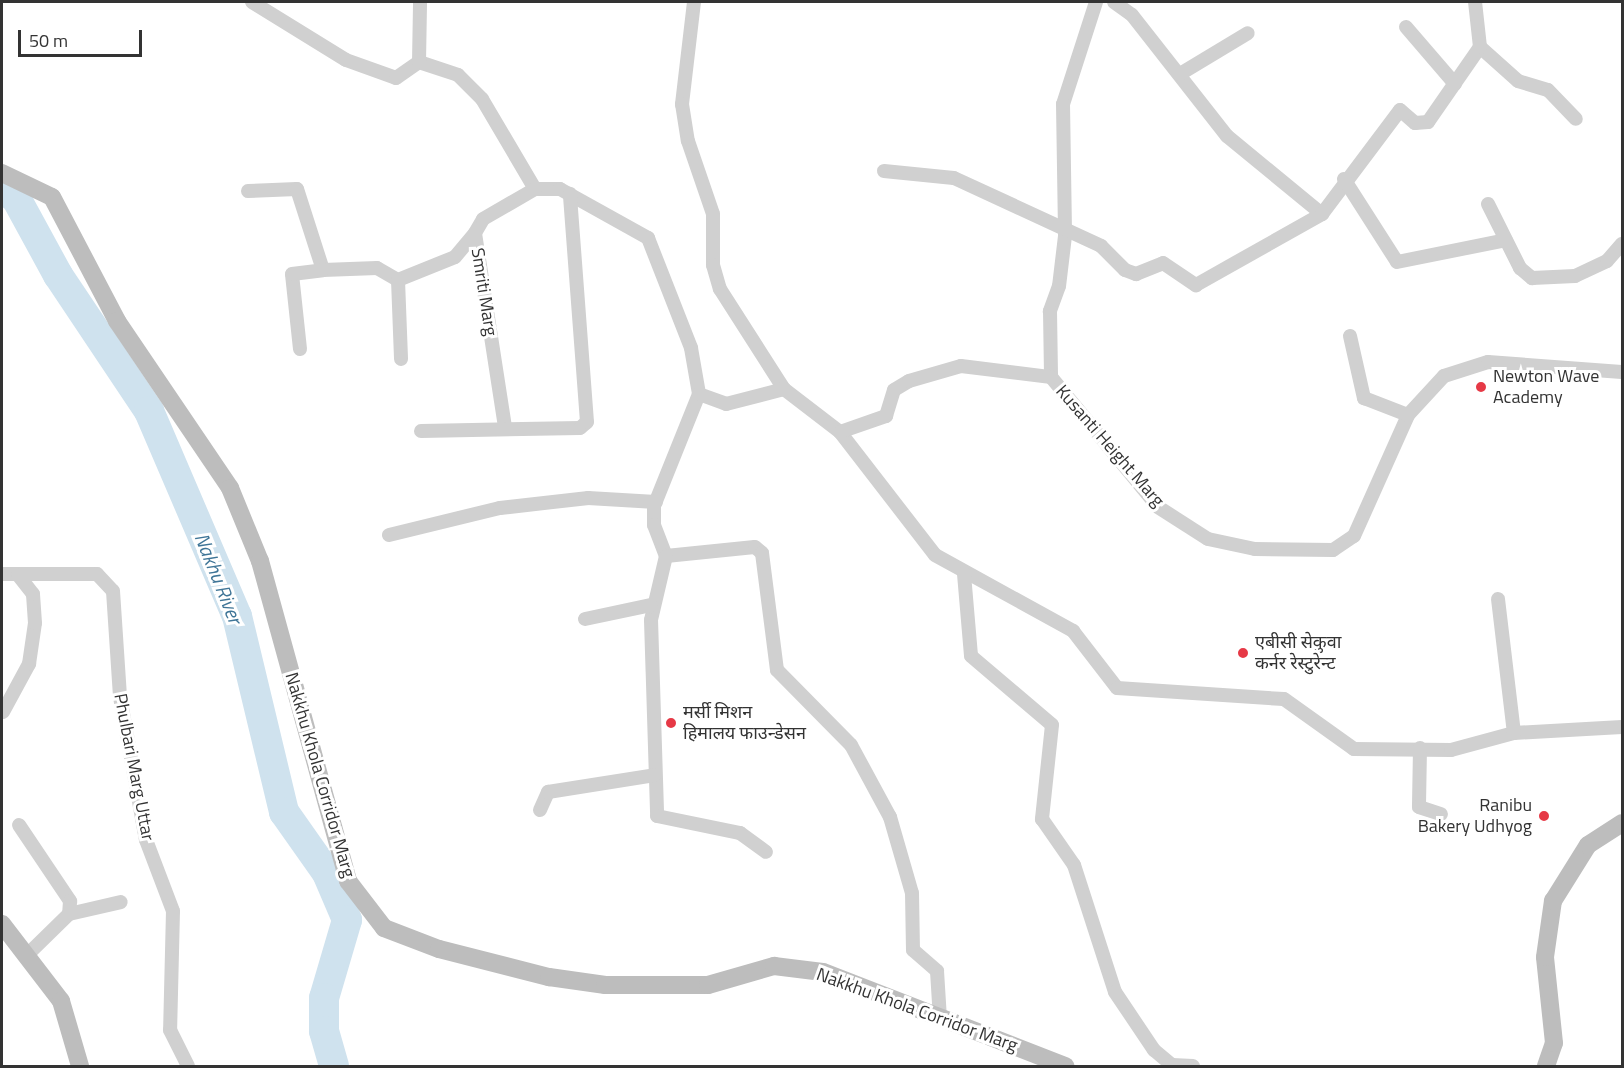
<!DOCTYPE html>
<meta charset="utf-8">
<style>
body{margin:0}
#map{position:relative;width:1624px;height:1068px;overflow:hidden;background:#fff;font-family:"Titillium Web","Noto Sans Devanagari",sans-serif}
div>[style]{position:absolute}
.river>*{height:30px;margin:-15px;padding:0 15px;transform-origin:15px;border-radius:15px;background:#cfe2ee}
.street>*{height:14px;margin:-7px;padding:0 7px;transform-origin:7px;border-radius:7px;background:#d0d0d0}
.secondary>*{height:18px;margin:-9px;padding:0 9px;transform-origin:9px;border-radius:9px;background:#bdbdbd}
.dots>*{width:16px;height:16px;translate:-50% -50%;box-sizing:border-box;border:3px solid #fff;border-radius:50%}
span{translate:-50% -50%;white-space:nowrap;text-align:center;line-height:1.15;-webkit-text-stroke:6px #fff;paint-order:stroke}
.street-label{font-size:18px;color:#333}
.poi-label{font-size:18px;color:#333}
.left{translate:0 -50%;text-align:left}
.right{translate:-100% -50%;text-align:right}
.water-label{font-size:20px;color:#3f7597;font-style:italic}
.frame{position:absolute;inset:0;border:3px solid #333;pointer-events:none}
.scale{position:absolute;left:18px;top:30px;width:124px;height:27px;box-sizing:border-box;border:3px solid #333;border-top:0;padding-left:8px;font-size:18px;line-height:21px;white-space:nowrap;color:#333;-webkit-text-stroke:4px #fff;paint-order:stroke}
</style>
<div id="map">
<div class="river">
<div style="left:2px;top:189px;width:17px;rotate:33deg"></div>
<div style="left:16px;top:198px;width:88px;rotate:61.4deg"></div>
<div style="left:58px;top:275px;width:164px;rotate:56.2deg"></div>
<div style="left:149px;top:411px;width:223px;rotate:66.8deg"></div>
<div style="left:237px;top:616px;width:202px;rotate:76.5deg"></div>
<div style="left:284px;top:812px;width:75px;rotate:54.8deg"></div>
<div style="left:327px;top:873px;width:51px;rotate:66.9deg"></div>
<div style="left:347px;top:920px;width:81px;rotate:106.4deg"></div>
<div style="left:324px;top:998px;width:33px;rotate:90deg"></div>
<div style="left:324px;top:1031px;width:36px;rotate:74deg"></div>
</div>
<div class="street">
<div style="left:252px;top:2px;width:110px;rotate:31.7deg"></div>
<div style="left:346px;top:60px;width:53px;rotate:19.8deg"></div>
<div style="left:396px;top:78px;width:28px;rotate:-35deg"></div>
<div style="left:419px;top:62px;width:41px;rotate:18.4deg"></div>
<div style="left:458px;top:75px;width:34px;rotate:45deg"></div>
<div style="left:482px;top:99px;width:104px;rotate:59.5deg"></div>
<div style="left:535px;top:189px;width:25px"></div>
<div style="left:560px;top:189px;width:101px;rotate:29.1deg"></div>
<div style="left:648px;top:238px;width:118px;rotate:68.6deg"></div>
<div style="left:691px;top:348px;width:47px;rotate:80.1deg"></div>
<div style="left:699px;top:394px;width:121px;rotate:111.9deg"></div>
<div style="left:654px;top:506px;width:19px;rotate:90deg"></div>
<div style="left:654px;top:525px;width:33px;rotate:69deg"></div>
<div style="left:666px;top:556px;width:89px;rotate:-5.8deg"></div>
<div style="left:755px;top:547px;width:9px;rotate:41deg"></div>
<div style="left:762px;top:553px;width:118px;rotate:82.7deg"></div>
<div style="left:777px;top:670px;width:105px;rotate:45.4deg"></div>
<div style="left:851px;top:745px;width:82px;rotate:61.6deg"></div>
<div style="left:890px;top:817px;width:79px;rotate:73.9deg"></div>
<div style="left:912px;top:893px;width:57px;rotate:89deg"></div>
<div style="left:913px;top:950px;width:32px;rotate:41deg"></div>
<div style="left:937px;top:971px;width:48px;rotate:86.4deg"></div>
<div style="left:694px;top:2px;width:103px;rotate:96.7deg"></div>
<div style="left:682px;top:104px;width:37px;rotate:81deg"></div>
<div style="left:688px;top:141px;width:77px;rotate:71.1deg"></div>
<div style="left:713px;top:214px;width:51px;rotate:90deg"></div>
<div style="left:713px;top:265px;width:25px;rotate:74deg"></div>
<div style="left:720px;top:289px;width:119px;rotate:57.4deg"></div>
<div style="left:1096px;top:2px;width:107px;rotate:107.9deg"></div>
<div style="left:1063px;top:104px;width:132px;rotate:89.1deg"></div>
<div style="left:1065px;top:236px;width:50px;rotate:96.8deg"></div>
<div style="left:1059px;top:286px;width:27px;rotate:110deg"></div>
<div style="left:1050px;top:311px;width:66px;rotate:89.1deg"></div>
<div style="left:1051px;top:377px;width:168px;rotate:50.5deg"></div>
<div style="left:1158px;top:507px;width:59px;rotate:32.6deg"></div>
<div style="left:1208px;top:539px;width:48px;rotate:12deg"></div>
<div style="left:1255px;top:549px;width:78px;rotate:0.7deg"></div>
<div style="left:1333px;top:550px;width:25px;rotate:-34deg"></div>
<div style="left:1354px;top:536px;width:133px;rotate:-65.9deg"></div>
<div style="left:1408px;top:415px;width:53px;rotate:-47.3deg"></div>
<div style="left:1444px;top:376px;width:46px;rotate:-17.7deg"></div>
<div style="left:1488px;top:362px;width:134px;rotate:4.3deg"></div>
<div style="left:1114px;top:2px;width:22px;rotate:36deg"></div>
<div style="left:1132px;top:15px;width:154px;rotate:51.9deg"></div>
<div style="left:1227px;top:136px;width:123px;rotate:39.4deg"></div>
<div style="left:1406px;top:27px;width:75px;rotate:49.3deg"></div>
<div style="left:1480px;top:47px;width:51px;rotate:41.8deg"></div>
<div style="left:1518px;top:81px;width:31px;rotate:17deg"></div>
<div style="left:1548px;top:90px;width:40px;rotate:46deg"></div>
<div style="left:419px;top:62px;width:60px;rotate:-89deg"></div>
<div style="left:1180px;top:74px;width:79px;rotate:-31.1deg"></div>
<div style="left:884px;top:171px;width:70px;rotate:5.7deg"></div>
<div style="left:954px;top:178px;width:162px;rotate:24.8deg"></div>
<div style="left:1101px;top:246px;width:34px;rotate:45deg"></div>
<div style="left:1125px;top:270px;width:12px;rotate:20deg"></div>
<div style="left:1136px;top:274px;width:29px;rotate:-22deg"></div>
<div style="left:1163px;top:263px;width:40px;rotate:34deg"></div>
<div style="left:1196px;top:285px;width:145px;rotate:-29.4deg"></div>
<div style="left:1322px;top:214px;width:130px;rotate:-53.1deg"></div>
<div style="left:1400px;top:110px;width:20px;rotate:41deg"></div>
<div style="left:1415px;top:123px;width:13px;rotate:-4deg"></div>
<div style="left:1428px;top:122px;width:91px;rotate:-55.3deg"></div>
<div style="left:1480px;top:47px;width:45px;rotate:-96.3deg"></div>
<div style="left:1344px;top:179px;width:98px;rotate:57.4deg"></div>
<div style="left:1397px;top:262px;width:111px;rotate:-11.4deg"></div>
<div style="left:248px;top:191px;width:49px;rotate:-2.3deg"></div>
<div style="left:297px;top:189px;width:85px;rotate:72.2deg"></div>
<div style="left:323px;top:270px;width:54px;rotate:-2.1deg"></div>
<div style="left:377px;top:268px;width:24px;rotate:30deg"></div>
<div style="left:398px;top:280px;width:61px;rotate:-22deg"></div>
<div style="left:455px;top:257px;width:31px;rotate:-50deg"></div>
<div style="left:1488px;top:204px;width:72px;rotate:63.4deg"></div>
<div style="left:1520px;top:268px;width:16px;rotate:40deg"></div>
<div style="left:1532px;top:278px;width:43px;rotate:-2.7deg"></div>
<div style="left:1575px;top:276px;width:35px;rotate:-25deg"></div>
<div style="left:1607px;top:261px;width:23px;rotate:-49deg"></div>
<div style="left:398px;top:280px;width:79px;rotate:87.8deg"></div>
<div style="left:1350px;top:336px;width:64px;rotate:77.3deg"></div>
<div style="left:1364px;top:398px;width:47px;rotate:21.1deg"></div>
<div style="left:300px;top:349px;width:75px;rotate:-96.1deg"></div>
<div style="left:292px;top:274px;width:31px;rotate:-7deg"></div>
<div style="left:699px;top:394px;width:29px;rotate:20deg"></div>
<div style="left:726px;top:404px;width:60px;rotate:-14.5deg"></div>
<div style="left:784px;top:389px;width:71px;rotate:37.5deg"></div>
<div style="left:840px;top:432px;width:155px;rotate:52.3deg"></div>
<div style="left:935px;top:555px;width:158px;rotate:28.8deg"></div>
<div style="left:1073px;top:631px;width:72px;rotate:52.3deg"></div>
<div style="left:1117px;top:688px;width:167px;rotate:3.8deg"></div>
<div style="left:1284px;top:699px;width:86px;rotate:35.5deg"></div>
<div style="left:1354px;top:749px;width:97px;rotate:0.6deg"></div>
<div style="left:1451px;top:750px;width:65px;rotate:-15.1deg"></div>
<div style="left:1514px;top:733px;width:108px;rotate:-3.2deg"></div>
<div style="left:505px;top:427px;width:196px;rotate:-98.8deg"></div>
<div style="left:475px;top:233px;width:16px;rotate:-60deg"></div>
<div style="left:483px;top:219px;width:60px;rotate:-30deg"></div>
<div style="left:421px;top:431px;width:159px;rotate:-1.1deg"></div>
<div style="left:580px;top:428px;width:9px;rotate:-41deg"></div>
<div style="left:587px;top:422px;width:229px;rotate:-94.3deg"></div>
<div style="left:840px;top:432px;width:49px;rotate:-19.2deg"></div>
<div style="left:886px;top:416px;width:27px;rotate:-73deg"></div>
<div style="left:894px;top:390px;width:17px;rotate:-31deg"></div>
<div style="left:909px;top:381px;width:54px;rotate:-16.1deg"></div>
<div style="left:961px;top:366px;width:91px;rotate:7deg"></div>
<div style="left:389px;top:535px;width:114px;rotate:-13.7deg"></div>
<div style="left:500px;top:508px;width:89px;rotate:-6.5deg"></div>
<div style="left:588px;top:498px;width:68px;rotate:3.4deg"></div>
<div style="left:666px;top:556px;width:66px;rotate:103.2deg"></div>
<div style="left:651px;top:620px;width:196px;rotate:88.2deg"></div>
<div style="left:657px;top:816px;width:85px;rotate:11.6deg"></div>
<div style="left:740px;top:833px;width:32px;rotate:36deg"></div>
<div style="left:2px;top:574px;width:95px"></div>
<div style="left:97px;top:574px;width:23px;rotate:47deg"></div>
<div style="left:113px;top:591px;width:106px;rotate:86.2deg"></div>
<div style="left:120px;top:697px;width:145px;rotate:79.7deg"></div>
<div style="left:146px;top:840px;width:76px;rotate:69.2deg"></div>
<div style="left:173px;top:911px;width:119px;rotate:91.4deg"></div>
<div style="left:170px;top:1030px;width:40px;rotate:63.4deg"></div>
<div style="left:964px;top:574px;width:82px;rotate:85.1deg"></div>
<div style="left:971px;top:656px;width:106px;rotate:40.4deg"></div>
<div style="left:1052px;top:725px;width:95px;rotate:96.1deg"></div>
<div style="left:1042px;top:819px;width:56px;rotate:55.2deg"></div>
<div style="left:1074px;top:865px;width:133px;rotate:72.1deg"></div>
<div style="left:1115px;top:992px;width:70px;rotate:56.1deg"></div>
<div style="left:1154px;top:1050px;width:23px;rotate:40deg"></div>
<div style="left:1172px;top:1065px;width:21px;rotate:3deg"></div>
<div style="left:1498px;top:599px;width:135px;rotate:83.2deg"></div>
<div style="left:585px;top:619px;width:67px;rotate:-12deg"></div>
<div style="left:3px;top:712px;width:55px;rotate:-61.6deg"></div>
<div style="left:29px;top:664px;width:41px;rotate:-81.7deg"></div>
<div style="left:35px;top:623px;width:29px;rotate:-94deg"></div>
<div style="left:33px;top:594px;width:24px;rotate:-128deg"></div>
<div style="left:1420px;top:748px;width:59px;rotate:91deg"></div>
<div style="left:1419px;top:807px;width:23px;rotate:18deg"></div>
<div style="left:540px;top:810px;width:20px;rotate:-66deg"></div>
<div style="left:548px;top:792px;width:108px;rotate:-9deg"></div>
<div style="left:19px;top:825px;width:92px;rotate:56.1deg"></div>
<div style="left:70px;top:901px;width:13px;rotate:94deg"></div>
<div style="left:69px;top:914px;width:60px;rotate:135.7deg"></div>
<div style="left:69px;top:914px;width:53px;rotate:-13deg"></div>
</div>
<div class="secondary">
<div style="left:2px;top:173px;width:55px;rotate:25.6deg"></div>
<div style="left:52px;top:197px;width:140px;rotate:62.3deg"></div>
<div style="left:117px;top:321px;width:202px;rotate:55.9deg"></div>
<div style="left:230px;top:488px;width:79px;rotate:67.7deg"></div>
<div style="left:260px;top:561px;width:332px;rotate:74.6deg"></div>
<div style="left:348px;top:881px;width:59px;rotate:52.5deg"></div>
<div style="left:384px;top:928px;width:59px;rotate:20.9deg"></div>
<div style="left:439px;top:949px;width:114px;rotate:14.3deg"></div>
<div style="left:549px;top:977px;width:57px;rotate:8.1deg"></div>
<div style="left:605px;top:985px;width:103px"></div>
<div style="left:708px;top:985px;width:69px;rotate:-16.1deg"></div>
<div style="left:774px;top:966px;width:49px;rotate:7deg"></div>
<div style="left:823px;top:972px;width:260px;rotate:21.2deg"></div>
<div style="left:2px;top:924px;width:97px;rotate:52.5deg"></div>
<div style="left:61px;top:1001px;width:68px;rotate:73.7deg"></div>
<div style="left:1546px;top:1066px;width:24px;rotate:-71deg"></div>
<div style="left:1554px;top:1043px;width:86px;rotate:-96deg"></div>
<div style="left:1545px;top:957px;width:57px;rotate:-81.9deg"></div>
<div style="left:1553px;top:901px;width:66px;rotate:-58deg"></div>
<div style="left:1588px;top:845px;width:40px;rotate:-32.9deg"></div>
</div>
<div class="dots">
<div style="left:1481px;top:387px;background:#e63946"></div>
<div style="left:1243px;top:653px;background:#e63946"></div>
<div style="left:671px;top:723px;background:#e63946"></div>
<div style="left:1544px;top:816px;background:#e63946"></div>
</div>
<div class="street-label">
<span style="left:484px;top:292px;rotate:81deg">Smriti Marg</span>
<span style="left:1110px;top:446px;rotate:49deg">Kusanti Height Marg</span>
<span style="left:134px;top:767px;rotate:79deg">Phulbari Marg Uttar</span>
<span style="left:320px;top:775px;rotate:74deg">Nakkhu Khola Corridor Marg</span>
<span style="left:917px;top:1010px;rotate:20deg">Nakkhu Khola Corridor Marg</span>
</div>
<div class="poi-label">
<span class="left" style="left:1493px;top:387px">Newton Wave<br>Academy</span>
<span class="left" style="left:1255px;top:653px">एबीसी सेकुवा<br>कर्नर रेस्टुरेन्ट</span>
<span class="left" style="left:683px;top:723px">मर्सी मिशन<br>हिमालय फाउन्डेसन</span>
<span class="right" style="left:1532px;top:816px">Ranibu<br>Bakery Udhyog</span>
</div>
<div class="water-label">
<span style="left:219px;top:578px;rotate:68deg">Nakhu River</span>
</div>
<div class="frame"></div>
<div class="scale">50 m</div>
</div>
